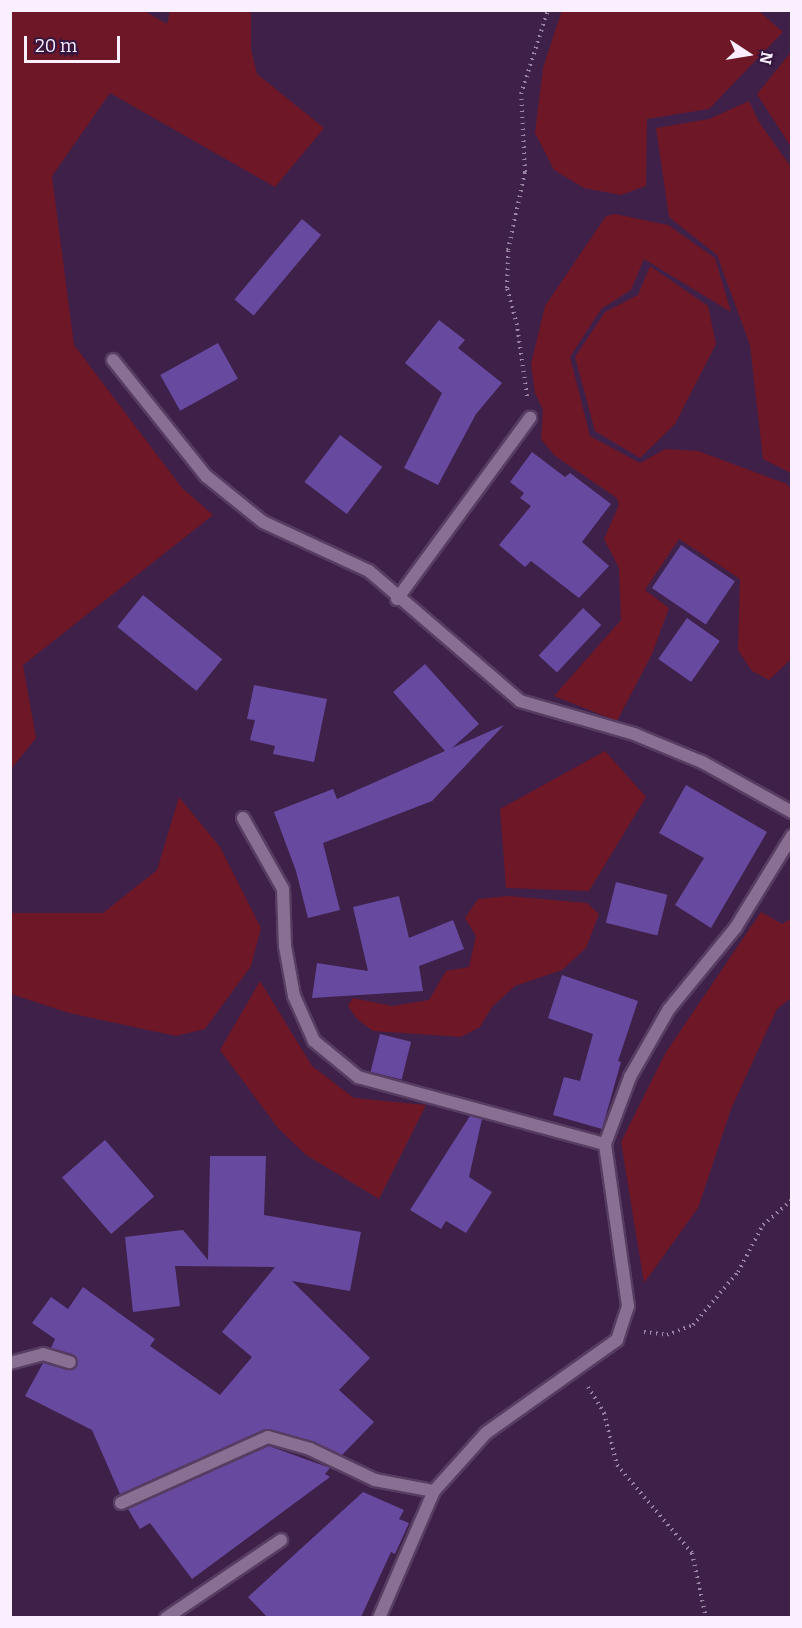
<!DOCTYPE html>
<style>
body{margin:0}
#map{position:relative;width:802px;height:1628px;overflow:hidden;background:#3e2049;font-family:Bitter,serif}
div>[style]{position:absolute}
.green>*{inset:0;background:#6e1726}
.building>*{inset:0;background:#674aa0;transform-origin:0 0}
.path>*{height:4px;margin-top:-2px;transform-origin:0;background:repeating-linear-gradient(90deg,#9a86a2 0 1.5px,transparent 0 6px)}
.roads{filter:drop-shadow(2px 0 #583d62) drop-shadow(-2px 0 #583d62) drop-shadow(0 2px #583d62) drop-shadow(0 -2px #583d62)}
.service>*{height:12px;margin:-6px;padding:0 6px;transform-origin:6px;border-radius:6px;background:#897093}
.minor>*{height:12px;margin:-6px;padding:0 6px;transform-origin:6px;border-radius:6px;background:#897093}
span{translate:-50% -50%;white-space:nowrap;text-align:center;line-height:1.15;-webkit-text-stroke:4.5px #34163e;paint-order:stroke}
.frame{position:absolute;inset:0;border:12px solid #faeffe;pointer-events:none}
.north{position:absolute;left:718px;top:24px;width:60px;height:60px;-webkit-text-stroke:4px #34163e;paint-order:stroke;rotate:102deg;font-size:16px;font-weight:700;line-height:24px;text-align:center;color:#faeffe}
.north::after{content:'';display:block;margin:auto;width:21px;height:27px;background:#faeffe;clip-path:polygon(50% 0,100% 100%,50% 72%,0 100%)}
.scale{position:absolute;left:24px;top:36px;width:96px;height:27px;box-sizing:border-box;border:3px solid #faeffe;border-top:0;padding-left:8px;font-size:18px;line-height:21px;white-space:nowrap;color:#faeffe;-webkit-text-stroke:4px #34163e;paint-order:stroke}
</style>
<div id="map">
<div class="green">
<div style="clip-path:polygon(11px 10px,144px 11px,167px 24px,170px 11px,251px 11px,251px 49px,257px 74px,324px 128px,275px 187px,110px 93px,52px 176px,74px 345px,182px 488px,213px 515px,23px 665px,36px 738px,11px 769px)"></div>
<div style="clip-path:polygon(562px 10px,759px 11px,783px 32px,709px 109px,647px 119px,646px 186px,621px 195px,584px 188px,554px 170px,535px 133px,543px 68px)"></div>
<div style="clip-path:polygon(791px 52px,791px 147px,757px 94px)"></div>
<div style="clip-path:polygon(749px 101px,759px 122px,791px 167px,791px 473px,763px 459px,750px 345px,717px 255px,669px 217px,656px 128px,709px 119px)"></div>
<div style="clip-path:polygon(615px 214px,668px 225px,715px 258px,731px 312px,644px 259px,631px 290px,601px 309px,570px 357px,590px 436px,640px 463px,665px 449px,698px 451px,787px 484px,792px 492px,791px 659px,769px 680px,752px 671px,738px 650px,740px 579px,679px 539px,645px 590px,669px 608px,652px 654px,617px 721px,554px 696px,621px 620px,619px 568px,604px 539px,619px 505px,617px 498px,555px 456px,541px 439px,543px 410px,535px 393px,531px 364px,545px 306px,606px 216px)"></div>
<div style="clip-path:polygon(650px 266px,708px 306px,716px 344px,675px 424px,640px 458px,595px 431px,575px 357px,605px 312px,638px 295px)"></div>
<div style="clip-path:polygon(605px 751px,646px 797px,589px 891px,506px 888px,500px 809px)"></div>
<div style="clip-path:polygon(179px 797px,220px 847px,261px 928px,251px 966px,205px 1029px,176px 1036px,69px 1013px,11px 994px,11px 913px,103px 913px,157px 870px)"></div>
<div style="clip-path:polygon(508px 896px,587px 903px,599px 914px,586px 948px,562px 970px,515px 986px,492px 1007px,480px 1027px,461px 1037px,373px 1031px,357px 1019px,348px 1006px,353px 998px,392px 1006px,429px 1000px,446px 971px,469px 967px,476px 936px,465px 918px,478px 899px)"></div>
<div style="clip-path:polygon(761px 912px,782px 924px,791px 919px,791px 998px,777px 1009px,731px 1109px,698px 1208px,644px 1283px,621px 1142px,666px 1052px)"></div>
<div style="clip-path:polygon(260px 981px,312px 1066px,354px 1098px,426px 1105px,379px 1199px,306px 1155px,278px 1128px,220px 1050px)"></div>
</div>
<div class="building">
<div style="left:302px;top:219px;width:25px;height:105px;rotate:40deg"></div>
<div style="clip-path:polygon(439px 320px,465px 340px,458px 348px,502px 383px,476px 414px,438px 485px,404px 468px,442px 393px,405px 363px)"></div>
<div style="left:218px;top:343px;width:41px;height:66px;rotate:61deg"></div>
<div style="left:340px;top:435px;width:53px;height:59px;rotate:37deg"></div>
<div style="clip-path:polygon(532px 452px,565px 477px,570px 473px,611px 504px,582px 542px,609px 566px,579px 598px,531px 561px,525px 567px,499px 545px,531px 506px,520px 498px,524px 493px,510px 482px)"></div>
<div style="left:681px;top:545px;width:65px;height:52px;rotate:34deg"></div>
<div style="left:143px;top:595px;width:102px;height:41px;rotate:39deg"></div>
<div style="left:583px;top:608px;width:25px;height:65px;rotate:43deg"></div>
<div style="left:687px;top:618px;width:40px;height:50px;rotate:35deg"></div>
<div style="clip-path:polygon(425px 664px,479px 724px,452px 748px,504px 725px,432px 801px,323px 843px,340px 910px,308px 918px,296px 871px,274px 812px,333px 789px,337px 799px,445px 751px,393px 692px)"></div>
<div style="clip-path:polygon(254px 685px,327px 699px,314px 762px,273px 754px,275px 746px,250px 740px,255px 720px,247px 719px)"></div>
<div style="clip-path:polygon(686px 785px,767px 832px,711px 928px,675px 905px,704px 858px,659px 833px)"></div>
<div style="left:616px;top:882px;width:53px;height:42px;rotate:14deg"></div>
<div style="clip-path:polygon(399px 896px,409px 938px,453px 920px,464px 949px,419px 966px,423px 991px,312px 998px,317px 963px,368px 971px,353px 907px)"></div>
<div style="clip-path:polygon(562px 975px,638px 1001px,618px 1061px,621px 1062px,602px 1129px,553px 1115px,564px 1077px,580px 1081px,593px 1034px,548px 1018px)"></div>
<div style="left:380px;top:1034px;width:32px;height:39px;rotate:14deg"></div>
<div style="clip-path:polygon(470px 1116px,482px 1119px,469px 1177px,492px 1192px,466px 1233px,446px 1221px,441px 1229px,410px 1210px)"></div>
<div style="left:105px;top:1140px;width:75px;height:57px;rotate:49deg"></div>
<div style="clip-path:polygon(210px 1156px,266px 1156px,264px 1215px,361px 1232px,350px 1291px,292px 1281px,370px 1358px,339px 1390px,374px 1422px,342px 1455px,312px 1441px,265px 1429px,120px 1494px,92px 1430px,25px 1396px,43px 1363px,68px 1370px,78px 1364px,73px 1354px,51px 1348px,55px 1339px,32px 1323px,51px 1297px,68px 1309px,83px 1287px,155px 1339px,150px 1346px,220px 1395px,252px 1357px,222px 1332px,275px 1267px,175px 1266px,180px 1306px,133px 1312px,125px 1237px,183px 1230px,208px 1260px)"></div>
<div style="clip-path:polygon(269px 1446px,330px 1468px,325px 1474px,330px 1477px,192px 1579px,150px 1523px,140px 1529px,128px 1509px)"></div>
<div style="clip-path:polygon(363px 1492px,404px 1510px,399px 1519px,409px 1523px,395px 1554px,391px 1552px,361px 1617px,267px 1617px,248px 1597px)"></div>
</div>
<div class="path">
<div style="left:527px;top:396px;width:72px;rotate:-98deg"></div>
<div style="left:517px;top:325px;width:38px;rotate:-105deg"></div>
<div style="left:507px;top:288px;width:38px;rotate:-88deg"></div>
<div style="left:508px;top:250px;width:80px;rotate:-77.7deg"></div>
<div style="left:525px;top:172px;width:78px;rotate:-92.9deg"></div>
<div style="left:521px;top:94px;width:88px;rotate:-72.2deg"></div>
<div style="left:644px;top:1332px;width:23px;rotate:7deg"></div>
<div style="left:667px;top:1335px;width:28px;rotate:-21deg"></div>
<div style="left:693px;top:1325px;width:70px;rotate:-49.7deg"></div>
<div style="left:738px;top:1272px;width:53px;rotate:-62deg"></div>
<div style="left:763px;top:1225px;width:38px;rotate:-41deg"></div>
<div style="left:588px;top:1387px;width:31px;rotate:58deg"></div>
<div style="left:604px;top:1413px;width:54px;rotate:76deg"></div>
<div style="left:617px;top:1465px;width:116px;rotate:49.6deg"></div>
<div style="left:692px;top:1553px;width:66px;rotate:77.8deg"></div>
</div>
<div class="roads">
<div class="service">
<div style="left:113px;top:360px;width:149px;rotate:51.3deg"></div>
<div style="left:206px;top:476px;width:73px;rotate:38.9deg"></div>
<div style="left:263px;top:522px;width:117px;rotate:24.8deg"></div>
<div style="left:369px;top:571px;width:199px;rotate:40.7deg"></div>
<div style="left:520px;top:701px;width:119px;rotate:16.1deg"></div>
<div style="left:634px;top:734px;width:74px;rotate:22.4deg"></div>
<div style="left:702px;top:762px;width:103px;rotate:29.1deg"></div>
<div style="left:397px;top:599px;width:225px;rotate:-53.7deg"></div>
<div style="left:243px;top:818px;width:81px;rotate:60.6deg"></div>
<div style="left:283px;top:889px;width:57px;rotate:88deg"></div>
<div style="left:285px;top:946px;width:51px;rotate:79.8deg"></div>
<div style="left:294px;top:996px;width:49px;rotate:66deg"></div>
<div style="left:314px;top:1041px;width:57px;rotate:39.3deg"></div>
<div style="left:358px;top:1077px;width:256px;rotate:15.2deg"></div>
<div style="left:10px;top:1363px;width:34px;rotate:-15deg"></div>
<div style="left:43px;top:1354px;width:28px;rotate:17deg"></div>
<div style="left:121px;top:1503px;width:161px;rotate:-24.2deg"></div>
<div style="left:268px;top:1437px;width:44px;rotate:15.9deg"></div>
<div style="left:310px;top:1449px;width:72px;rotate:25.5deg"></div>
<div style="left:375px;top:1480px;width:60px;rotate:10.6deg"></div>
<div style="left:166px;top:1618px;width:139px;rotate:-34.1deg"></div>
</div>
<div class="minor">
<div style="left:379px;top:1618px;width:138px;rotate:-66.6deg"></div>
<div style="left:434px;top:1491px;width:78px;rotate:-48.1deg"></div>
<div style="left:486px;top:1433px;width:161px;rotate:-35.4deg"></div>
<div style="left:617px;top:1340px;width:36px;rotate:-72deg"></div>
<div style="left:628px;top:1306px;width:164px;rotate:-98.1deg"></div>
<div style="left:605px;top:1144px;width:72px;rotate:-69.5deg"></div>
<div style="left:630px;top:1077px;width:78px;rotate:-60.2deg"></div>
<div style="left:669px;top:1009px;width:106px;rotate:-50.7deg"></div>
<div style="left:736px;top:927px;width:107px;rotate:-58.4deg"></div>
</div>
</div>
<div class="frame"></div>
<div class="north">N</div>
<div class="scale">20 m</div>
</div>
